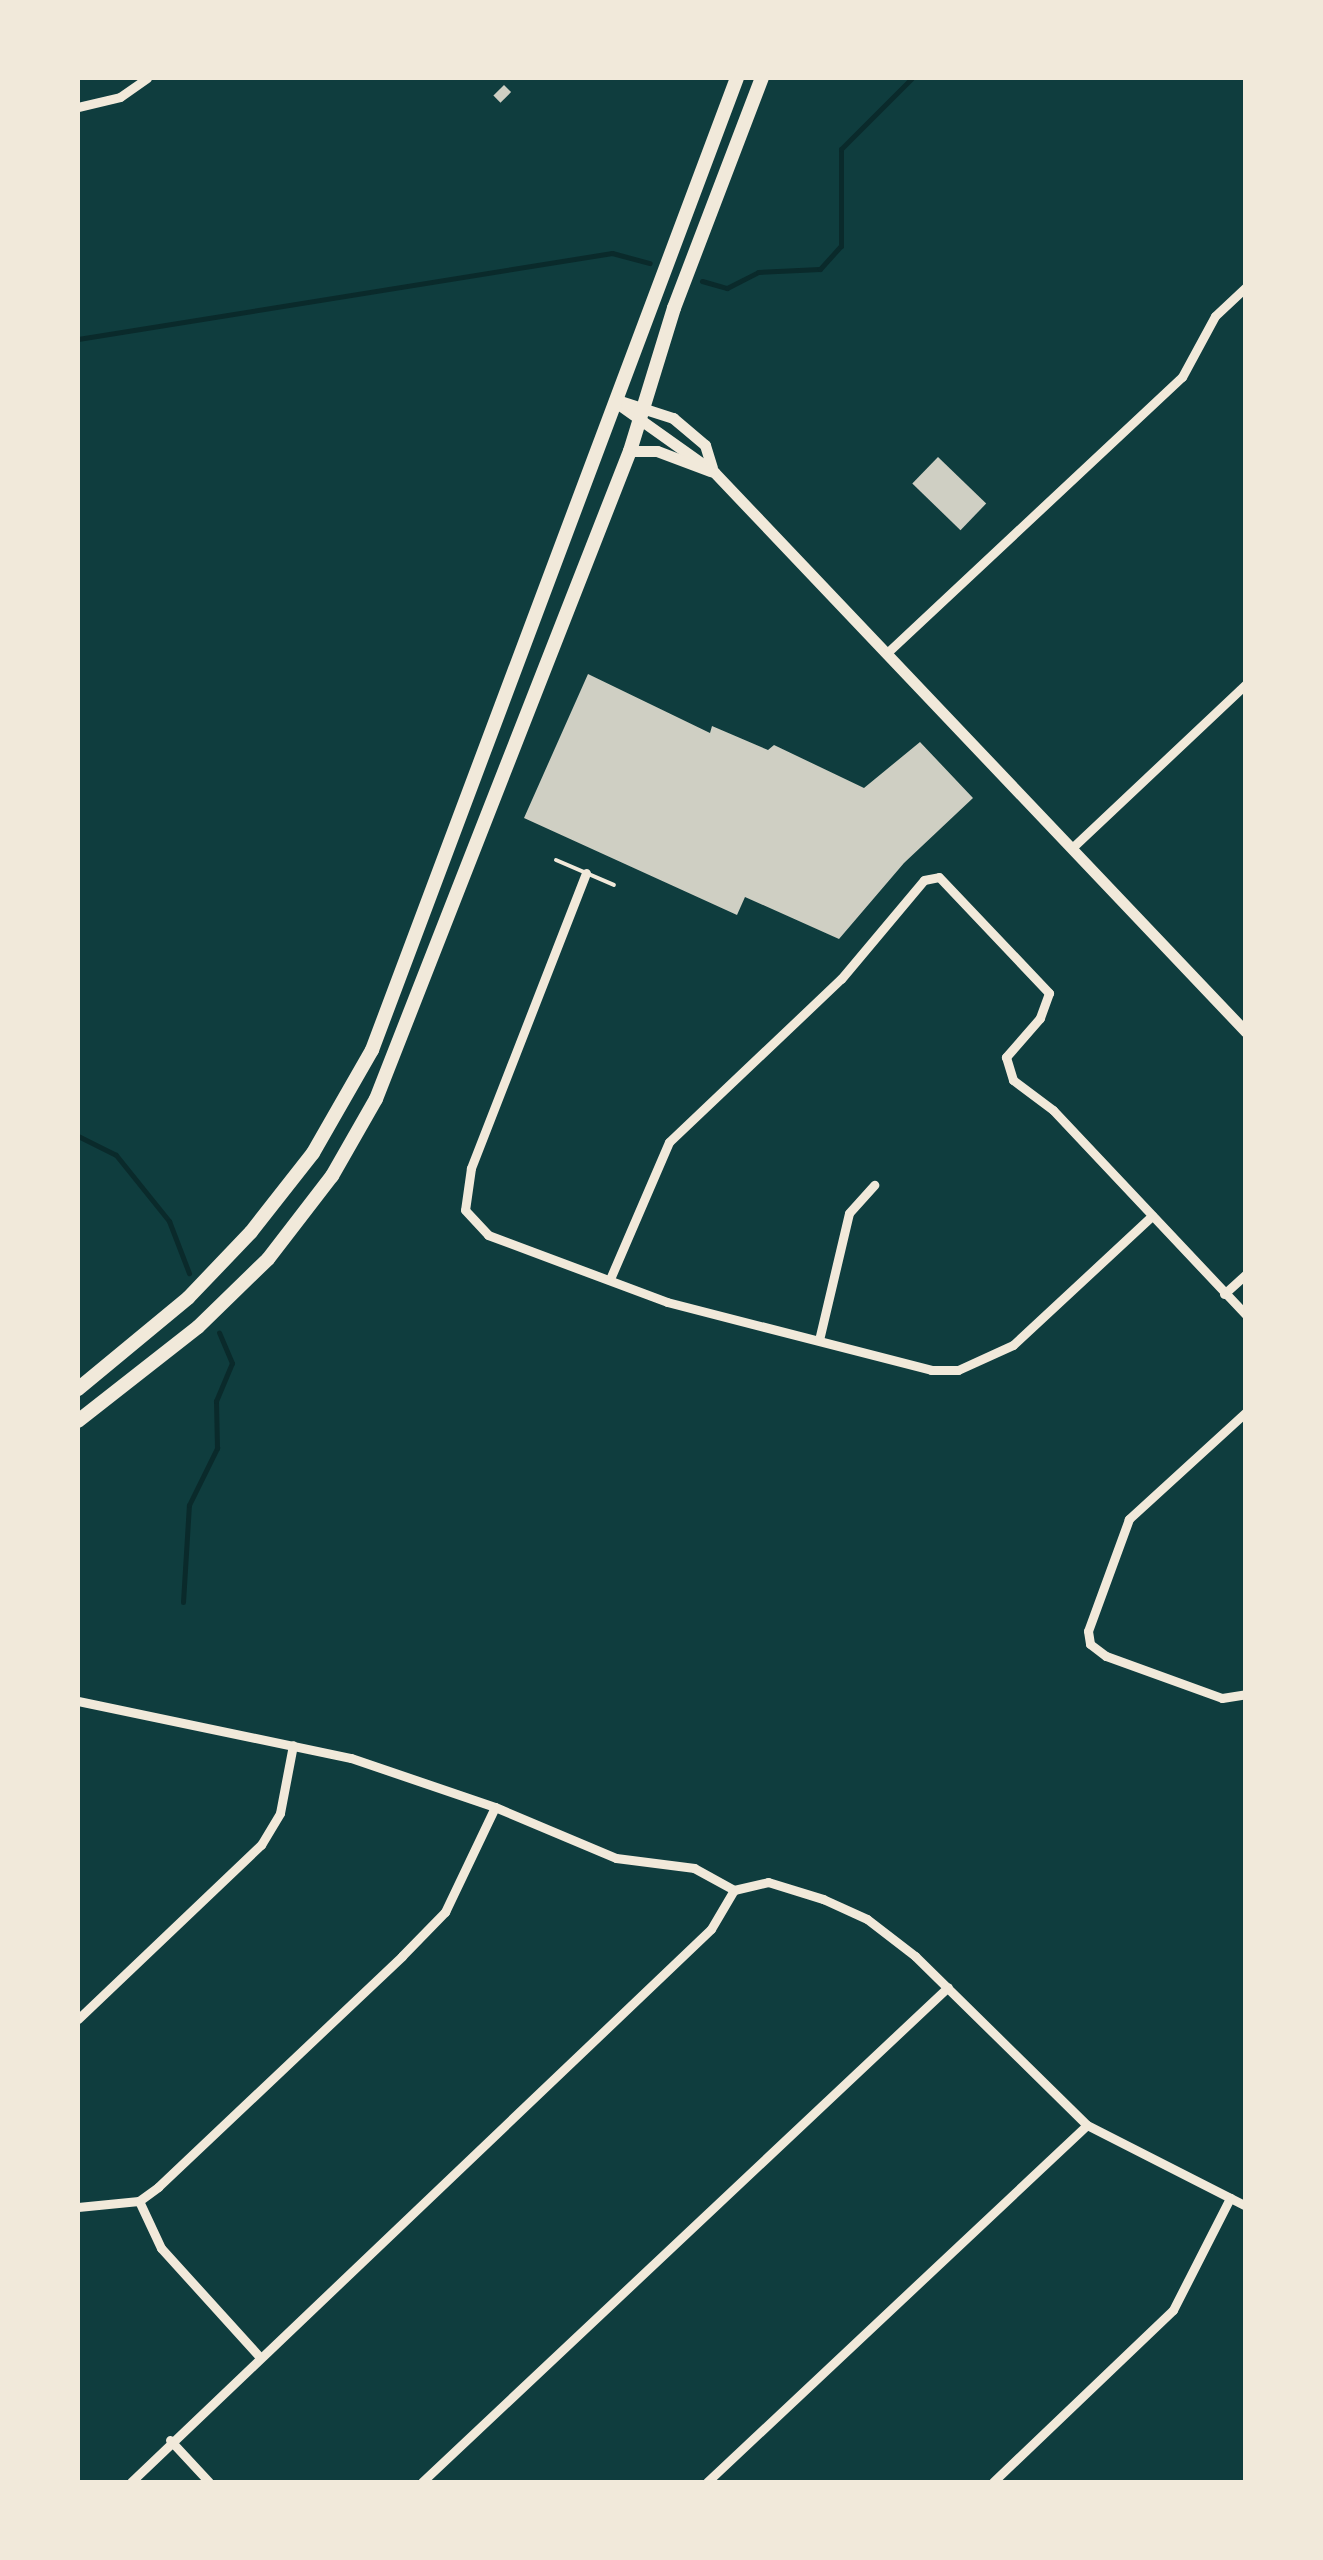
<!DOCTYPE html>
<style>
body{margin:0}
#map{position:relative;width:1323px;height:2560px;overflow:hidden;background:#0f3d3e;font-family:Signika,sans-serif}
div>[style]{position:absolute}
.stream>*{height:5px;margin:-2.5px;padding:0 2.5px;transform-origin:2.5px;border-radius:2.5px;background:#0a2a2b}
.building>*{inset:0;background:#cfcfc3;transform-origin:0 0}
.service>*{height:4px;margin:-2px;padding:0 2px;transform-origin:2px;border-radius:2px;background:#f1e9da}
.minor>*{height:9px;margin:-4.5px;padding:0 4.5px;transform-origin:4.5px;border-radius:4.5px;background:#f1e9da}
.tertiary>*{height:11px;margin:-5.5px;padding:0 5.5px;transform-origin:5.5px;border-radius:5.5px;background:#f1e9da}
.primary>*{height:14px;margin:-7px;padding:0 7px;transform-origin:7px;border-radius:7px;background:#f1e9da}
span{translate:-50% -50%;white-space:nowrap;text-align:center;line-height:1.15;-webkit-text-stroke:9px #f1e9da;paint-order:stroke}
.frame{position:absolute;inset:0;border:80px solid #f1e9da;pointer-events:none}
</style>
<div id="map">
<div class="stream">
<div style="left:702px;top:281px;width:26px;rotate:16deg"></div>
<div style="left:727px;top:288px;width:35px;rotate:-27deg"></div>
<div style="left:758px;top:272px;width:62px;rotate:-2.8deg"></div>
<div style="left:820px;top:269px;width:31px;rotate:-48deg"></div>
<div style="left:841px;top:246px;width:97px;rotate:-90deg"></div>
<div style="left:841px;top:149px;width:100px;rotate:-45deg"></div>
<div style="left:78px;top:339px;width:541px;rotate:-9.15deg"></div>
<div style="left:612px;top:253px;width:39px;rotate:15deg"></div>
<div style="left:78px;top:1136px;width:42px;rotate:26.6deg"></div>
<div style="left:116px;top:1155px;width:85px;rotate:51.2deg"></div>
<div style="left:169px;top:1221px;width:56px;rotate:69deg"></div>
<div style="left:183px;top:1602px;width:97px;rotate:-86.5deg"></div>
<div style="left:189px;top:1505px;width:64px;rotate:-63.8deg"></div>
<div style="left:217px;top:1448px;width:47px;rotate:-91.2deg"></div>
<div style="left:216px;top:1401px;width:41px;rotate:-67.2deg"></div>
<div style="left:232px;top:1363px;width:33px;rotate:-113deg"></div>
</div>
<div class="building">
<div style="left:504px;top:85px;width:10px;height:15px;rotate:45deg"></div>
<div style="left:938px;top:457px;width:67px;height:37px;rotate:44deg"></div>
<div style="clip-path:polygon(588px 674px,710px 733px,712px 726px,768px 750px,774px 745px,864px 788px,920px 742px,973px 798px,904px 863px,839px 939px,745px 897px,737px 915px,524px 818px)"></div>
</div>
<div class="service">
<div style="left:556px;top:860px;width:63px;rotate:23.3deg"></div>
</div>
<div class="minor">
<div style="left:78px;top:107px;width:43px;rotate:-13.4deg"></div>
<div style="left:120px;top:97px;width:33px;rotate:-35deg"></div>
<div style="left:889px;top:651px;width:401px;rotate:-43.1deg"></div>
<div style="left:1182px;top:377px;width:69px;rotate:-61.6deg"></div>
<div style="left:1215px;top:316px;width:42px;rotate:-43.1deg"></div>
<div style="left:1073px;top:847px;width:238px;rotate:-43.3deg"></div>
<div style="left:586px;top:873px;width:317px;rotate:111.3deg"></div>
<div style="left:471px;top:1168px;width:42px;rotate:98.1deg"></div>
<div style="left:465px;top:1210px;width:34px;rotate:47deg"></div>
<div style="left:488px;top:1235px;width:191px;rotate:20.5deg"></div>
<div style="left:667px;top:1302px;width:273px;rotate:14.4deg"></div>
<div style="left:931px;top:1370px;width:27px"></div>
<div style="left:958px;top:1370px;width:60px;rotate:-24.4deg"></div>
<div style="left:1013px;top:1345px;width:190px;rotate:-42.9deg"></div>
<div style="left:610px;top:1279px;width:149px;rotate:-66.7deg"></div>
<div style="left:669px;top:1142px;width:237px;rotate:-43.5deg"></div>
<div style="left:841px;top:979px;width:129px;rotate:-50deg"></div>
<div style="left:924px;top:880px;width:15px;rotate:-11deg"></div>
<div style="left:939px;top:877px;width:160px;rotate:46.5deg"></div>
<div style="left:1049px;top:993px;width:27px;rotate:110deg"></div>
<div style="left:1040px;top:1018px;width:52px;rotate:131.1deg"></div>
<div style="left:1006px;top:1057px;width:24px;rotate:73deg"></div>
<div style="left:1013px;top:1080px;width:50px;rotate:36.9deg"></div>
<div style="left:1053px;top:1110px;width:282px;rotate:46.7deg"></div>
<div style="left:1224px;top:1294px;width:30px;rotate:-42deg"></div>
<div style="left:819px;top:1340px;width:130px;rotate:-76.7deg"></div>
<div style="left:849px;top:1213px;width:38px;rotate:-48deg"></div>
<div style="left:1246px;top:1412px;width:159px;rotate:137.6deg"></div>
<div style="left:1129px;top:1519px;width:119px;rotate:110.1deg"></div>
<div style="left:1088px;top:1631px;width:13px;rotate:81deg"></div>
<div style="left:1090px;top:1644px;width:20px;rotate:37deg"></div>
<div style="left:1106px;top:1656px;width:123px;rotate:19.9deg"></div>
<div style="left:1222px;top:1698px;width:24px;rotate:-9deg"></div>
<div style="left:78px;top:1701px;width:279px;rotate:11.8deg"></div>
<div style="left:351px;top:1758px;width:152px;rotate:18.8deg"></div>
<div style="left:495px;top:1807px;width:131px;rotate:22.9deg"></div>
<div style="left:616px;top:1858px;width:79px;rotate:7.3deg"></div>
<div style="left:694px;top:1868px;width:46px;rotate:28.8deg"></div>
<div style="left:734px;top:1890px;width:35px;rotate:-13deg"></div>
<div style="left:768px;top:1882px;width:58px;rotate:17.2deg"></div>
<div style="left:823px;top:1899px;width:48px;rotate:24.4deg"></div>
<div style="left:867px;top:1919px;width:61px;rotate:37.6deg"></div>
<div style="left:915px;top:1956px;width:241px;rotate:44.5deg"></div>
<div style="left:1087px;top:2125px;width:178px;rotate:27deg"></div>
<div style="left:78px;top:2019px;width:253px;rotate:-43.6deg"></div>
<div style="left:261px;top:1845px;width:37px;rotate:-59deg"></div>
<div style="left:280px;top:1813px;width:69px;rotate:-79.2deg"></div>
<div style="left:139px;top:2201px;width:52px;rotate:64.9deg"></div>
<div style="left:161px;top:2248px;width:146px;rotate:47.8deg"></div>
<div style="left:78px;top:2207px;width:61px;rotate:-5.6deg"></div>
<div style="left:139px;top:2201px;width:24px;rotate:-36deg"></div>
<div style="left:158px;top:2187px;width:336px;rotate:-43.4deg"></div>
<div style="left:402px;top:1956px;width:62px;rotate:-45.7deg"></div>
<div style="left:445px;top:1912px;width:116px;rotate:-64.5deg"></div>
<div style="left:170px;top:2440px;width:57px;rotate:47.1deg"></div>
<div style="left:131px;top:2482px;width:801px;rotate:-43.63deg"></div>
<div style="left:711px;top:1929px;width:45px;rotate:-59.5deg"></div>
<div style="left:422px;top:2482px;width:722px;rotate:-43.26deg"></div>
<div style="left:707px;top:2482px;width:521px;rotate:-43.21deg"></div>
<div style="left:993px;top:2482px;width:249px;rotate:-43.7deg"></div>
<div style="left:1173px;top:2310px;width:126px;rotate:-63deg"></div>
</div>
<div class="tertiary">
<div style="left:614px;top:401px;width:123px;rotate:35.4deg"></div>
<div style="left:714px;top:472px;width:772px;rotate:46.47deg"></div>
<div style="left:620px;top:401px;width:56px;rotate:17.8deg"></div>
<div style="left:673px;top:418px;width:42px;rotate:40.2deg"></div>
<div style="left:705px;top:445px;width:24px;rotate:73deg"></div>
<div style="left:630px;top:451px;width:27px"></div>
<div style="left:657px;top:451px;width:57px;rotate:20.7deg"></div>
</div>
<div class="primary">
<div style="left:78px;top:1389px;width:143px;rotate:-39.6deg"></div>
<div style="left:188px;top:1298px;width:91px;rotate:-46.3deg"></div>
<div style="left:251px;top:1232px;width:100px;rotate:-51.9deg"></div>
<div style="left:313px;top:1153px;width:119px;rotate:-60.2deg"></div>
<div style="left:372px;top:1050px;width:1038px;rotate:-69.42deg"></div>
<div style="left:78px;top:1421px;width:152px;rotate:-38.1deg"></div>
<div style="left:198px;top:1327px;width:98px;rotate:-44.2deg"></div>
<div style="left:268px;top:1259px;width:105px;rotate:-52.4deg"></div>
<div style="left:332px;top:1176px;width:89px;rotate:-60.3deg"></div>
<div style="left:376px;top:1099px;width:696px;rotate:-68.6deg"></div>
<div style="left:630px;top:451px;width:150px;rotate:-72.9deg"></div>
<div style="left:674px;top:308px;width:246px;rotate:-69.1deg"></div>
</div>
<div class="frame"></div>
</div>
